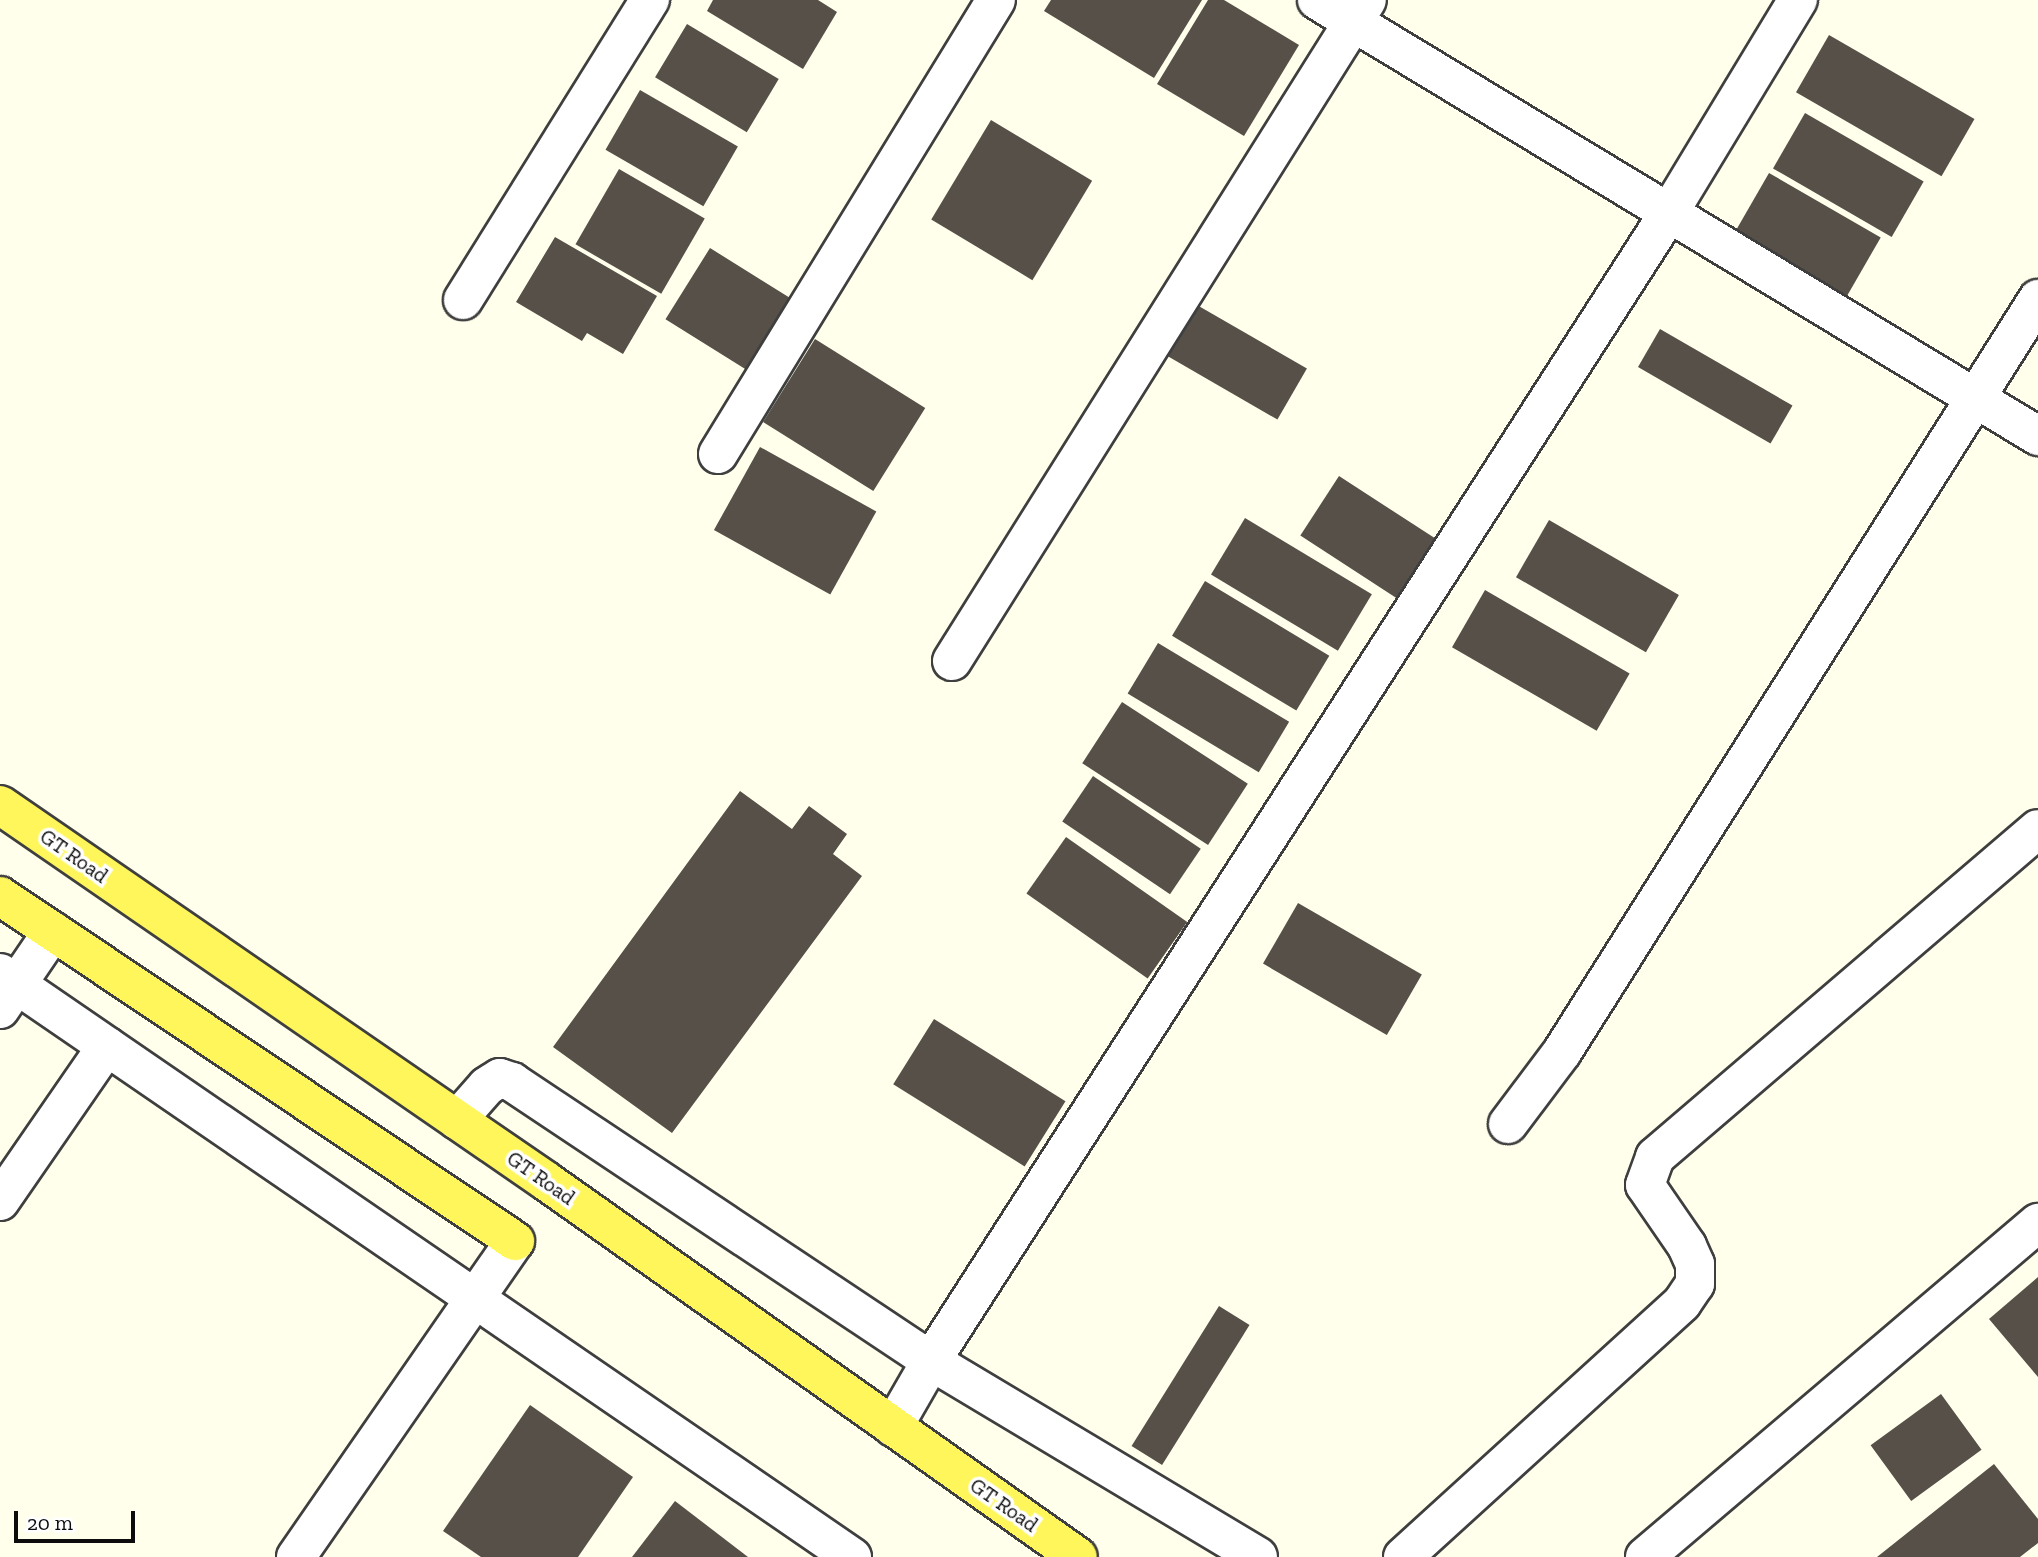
<!DOCTYPE html>
<style>
body{margin:0}
#map{position:relative;width:2038px;height:1557px;overflow:hidden;background:#ffffec;font-family:"Zilla Slab",serif}
div>[style]{position:absolute}
.building>*{inset:0;background:#565048;transform-origin:0 0}
.roads{filter:drop-shadow(2px 0 #3f3f3f) drop-shadow(-2px 0 #3f3f3f) drop-shadow(0 2px #3f3f3f) drop-shadow(0 -2px #3f3f3f)}
.minor>*{height:38px;margin:-19px;padding:0 19px;transform-origin:19px;border-radius:19px;background:#fff}
.major>*{height:38px;margin:-19px;padding:0 19px;transform-origin:19px;border-radius:19px;background:#fff65c}
span{translate:-50% -50%;white-space:nowrap;text-align:center;line-height:1.15;-webkit-text-stroke:7px #fff;paint-order:stroke}
.street-label{font-size:21px;color:#0c0c0c}
.scale{position:absolute;left:14px;top:1511px;width:121px;height:32px;box-sizing:border-box;border:4px solid #0c0c0c;border-top:0;padding-left:9px;font-size:21px;line-height:24px;white-space:nowrap;color:#0c0c0c;-webkit-text-stroke:5px #fff;paint-order:stroke}
</style>
<div id="map">
<div class="building">
<div style="clip-path:polygon(713px 0,818px 0,837px 12px,803px 69px,707px 11px)"></div>
<div style="clip-path:polygon(1051px 0,1202px 0,1154px 78px,1044px 11px)"></div>
<div style="clip-path:polygon(1208px 0,1224px 0,1299px 45px,1244px 136px,1157px 84px)"></div>
<div style="left:687px;top:24px;width:107px;height:62px;rotate:31deg"></div>
<div style="left:1829px;top:35px;width:168px;height:66px;rotate:30deg"></div>
<div style="left:640px;top:90px;width:113px;height:69px;rotate:30deg"></div>
<div style="left:1805px;top:113px;width:137px;height:64px;rotate:30deg"></div>
<div style="left:991px;top:120px;width:118px;height:116px;rotate:31deg"></div>
<div style="left:619px;top:169px;width:99px;height:87px;rotate:30deg"></div>
<div style="left:1769px;top:173px;width:129px;height:83px;rotate:30deg"></div>
<div style="clip-path:polygon(555px 237px,657px 296px,623px 354px,587px 333px,582px 341px,516px 302px)"></div>
<div style="left:710px;top:248px;width:103px;height:84px;rotate:32deg"></div>
<div style="left:1190px;top:301px;width:135px;height:59px;rotate:30deg"></div>
<div style="left:1660px;top:329px;width:153px;height:44px;rotate:30deg"></div>
<div style="left:815px;top:339px;width:130px;height:98px;rotate:32deg"></div>
<div style="left:760px;top:447px;width:133px;height:95px;rotate:29deg"></div>
<div style="left:1339px;top:476px;width:120px;height:71px;rotate:33deg"></div>
<div style="left:1245px;top:518px;width:148px;height:66px;rotate:31deg"></div>
<div style="left:1549px;top:520px;width:150px;height:66px;rotate:30deg"></div>
<div style="left:1205px;top:581px;width:145px;height:64px;rotate:31deg"></div>
<div style="left:1485px;top:590px;width:167px;height:66px;rotate:30deg"></div>
<div style="left:1158px;top:643px;width:153px;height:59px;rotate:31deg"></div>
<div style="left:1122px;top:702px;width:150px;height:73px;rotate:33deg"></div>
<div style="left:1093px;top:776px;width:130px;height:55px;rotate:34deg"></div>
<div style="clip-path:polygon(740px 791px,792px 829px,809px 806px,847px 834px,833px 854px,862px 876px,672px 1133px,553px 1047px)"></div>
<div style="left:1066px;top:837px;width:148px;height:69px;rotate:35deg"></div>
<div style="left:1298px;top:903px;width:143px;height:70px;rotate:30deg"></div>
<div style="left:934px;top:1019px;width:155px;height:77px;rotate:32deg"></div>
<div style="clip-path:polygon(2038px 1277px,2038px 1377px,1989px 1319px)"></div>
<div style="left:1219px;top:1306px;width:36px;height:165px;rotate:32deg"></div>
<div style="left:1941px;top:1394px;width:69px;height:87px;rotate:54deg"></div>
<div style="clip-path:polygon(530px 1405px,633px 1477px,578px 1557px,481px 1557px,443px 1531px)"></div>
<div style="clip-path:polygon(1994px 1464px,2038px 1519px,2038px 1543px,2020px 1557px,1877px 1557px)"></div>
<div style="clip-path:polygon(675px 1501px,748px 1557px,632px 1557px)"></div>
</div>
<div class="roads">
<div class="minor">
<div style="left:1317px;top:0;width:843px;rotate:31.16deg"></div>
<div style="left:463px;top:300px;width:354px;rotate:-58.1deg"></div>
<div style="left:718px;top:454px;width:532px;rotate:-58.52deg"></div>
<div style="left:952px;top:661px;width:780px;rotate:-57.88deg"></div>
<div style="left:0;top:973px;width:1033px;rotate:34.43deg"></div>
<div style="left:0;top:1009px;width:94px;rotate:-55.8deg"></div>
<div style="left:457px;top:1120px;width:45px;rotate:-48.6deg"></div>
<div style="left:487px;top:1086px;width:15px;rotate:-32deg"></div>
<div style="left:500px;top:1078px;width:13px;rotate:18deg"></div>
<div style="left:512px;top:1082px;width:503px;rotate:33.66deg"></div>
<div style="left:931px;top:1361px;width:381px;rotate:30.9deg"></div>
<div style="left:1508px;top:1124px;width:90px;rotate:-53.1deg"></div>
<div style="left:1562px;top:1052px;width:891px;rotate:-57.7deg"></div>
<div style="left:0;top:1201px;width:188px;rotate:-55.4deg"></div>
<div style="left:893px;top:1427px;width:76px;rotate:-60.1deg"></div>
<div style="left:931px;top:1361px;width:1367px;rotate:-57.27deg"></div>
<div style="left:1670px;top:211px;width:247px;rotate:-58.8deg"></div>
<div style="left:296px;top:1557px;width:384px;rotate:-55.3deg"></div>
<div style="left:1403px;top:1557px;width:377px;rotate:-42.3deg"></div>
<div style="left:1682px;top:1303px;width:23px;rotate:-56deg"></div>
<div style="left:1695px;top:1284px;width:20px;rotate:-90deg"></div>
<div style="left:1695px;top:1264px;width:20px;rotate:-114deg"></div>
<div style="left:1687px;top:1246px;width:74px;rotate:-124.5deg"></div>
<div style="left:1645px;top:1185px;width:30px;rotate:-70deg"></div>
<div style="left:1655px;top:1157px;width:504px;rotate:-40.58deg"></div>
<div style="left:1645px;top:1557px;width:516px;rotate:-40.36deg"></div>
</div>
<div class="major">
<div style="left:0;top:805px;width:663px;rotate:34.55deg"></div>
<div style="left:546px;top:1181px;width:651px;rotate:35.25deg"></div>
<div style="left:0;top:896px;width:620px;rotate:33.82deg"></div>
</div>
</div>
<div class="street-label">
<span style="left:74px;top:856px;rotate:35deg">GT Road</span>
<span style="left:541px;top:1178px;rotate:35deg">GT Road</span>
<span style="left:1004px;top:1505px;rotate:35deg">GT Road</span>
</div>
<div class="scale">20 m</div>
</div>
